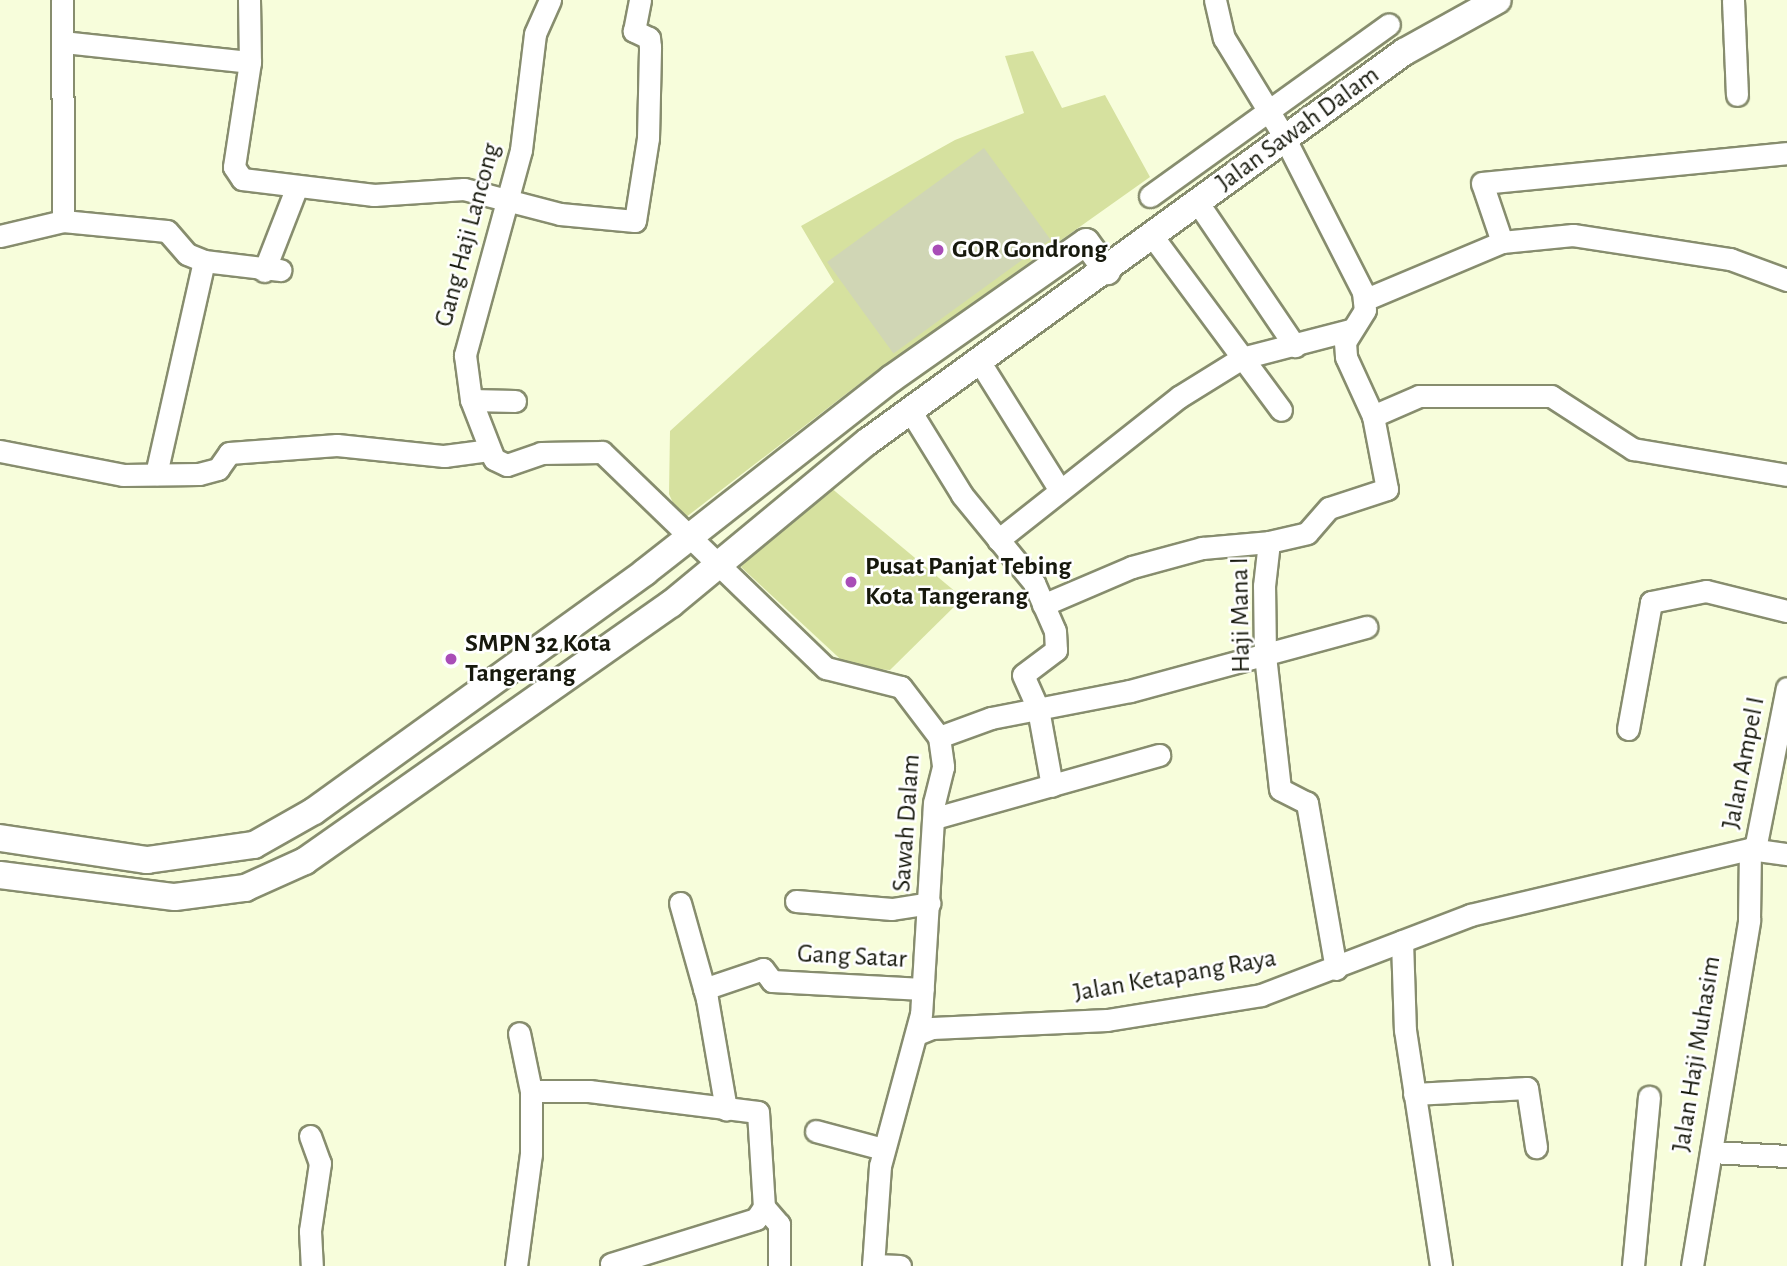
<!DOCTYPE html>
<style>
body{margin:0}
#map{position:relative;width:1787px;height:1266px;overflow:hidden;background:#f7fddb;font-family:"Alegreya Sans",sans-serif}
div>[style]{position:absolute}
.green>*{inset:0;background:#d6e19f}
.building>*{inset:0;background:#d0d6b5;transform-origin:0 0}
.roads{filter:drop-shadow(2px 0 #878d6e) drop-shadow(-2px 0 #878d6e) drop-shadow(0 2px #878d6e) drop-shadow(0 -2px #878d6e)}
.minor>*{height:21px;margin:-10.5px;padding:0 10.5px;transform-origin:10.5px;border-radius:10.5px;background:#fff}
.tertiary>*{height:26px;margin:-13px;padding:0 13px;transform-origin:13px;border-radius:13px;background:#fff}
.dots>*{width:19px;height:19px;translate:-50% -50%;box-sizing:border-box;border:4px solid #fff;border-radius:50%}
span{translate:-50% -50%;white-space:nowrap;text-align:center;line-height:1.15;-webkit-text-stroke:5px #fff;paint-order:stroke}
.street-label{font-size:26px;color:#17190d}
.poi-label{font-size:26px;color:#17190d;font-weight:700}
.left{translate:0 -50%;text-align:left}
</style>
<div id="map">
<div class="green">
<div style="clip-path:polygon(1033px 51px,1062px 108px,1105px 95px,1150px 177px,868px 377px,681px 521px,669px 494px,670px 431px,834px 282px,801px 226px,955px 140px,1024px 113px,1005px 56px)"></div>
<div style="clip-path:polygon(830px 487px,963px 598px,890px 670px,850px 668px,741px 567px,785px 519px)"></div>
</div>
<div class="building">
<div style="left:984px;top:148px;width:113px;height:194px;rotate:54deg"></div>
</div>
<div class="roads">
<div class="minor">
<div style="left:62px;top:0;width:221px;rotate:89.7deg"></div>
<div style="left:63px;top:221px;width:104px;rotate:5.5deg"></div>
<div style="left:167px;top:231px;width:30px;rotate:49deg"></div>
<div style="left:187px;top:254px;width:18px;rotate:22deg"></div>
<div style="left:204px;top:261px;width:77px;rotate:6.8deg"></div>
<div style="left:249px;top:0;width:62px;rotate:89.1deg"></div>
<div style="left:250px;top:62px;width:106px;rotate:98.7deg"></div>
<div style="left:234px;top:167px;width:14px;rotate:56deg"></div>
<div style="left:242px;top:179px;width:133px;rotate:6.9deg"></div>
<div style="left:374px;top:195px;width:90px;rotate:-3.8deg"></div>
<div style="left:464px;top:189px;width:99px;rotate:14.6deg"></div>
<div style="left:560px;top:214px;width:75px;rotate:5.3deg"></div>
<div style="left:635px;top:221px;width:84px;rotate:-81.1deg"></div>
<div style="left:648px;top:138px;width:91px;rotate:-88.7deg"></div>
<div style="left:650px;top:47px;width:9px;rotate:-96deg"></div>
<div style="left:649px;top:38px;width:17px;rotate:-155deg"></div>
<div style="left:634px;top:31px;width:32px;rotate:-79deg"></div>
<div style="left:550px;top:0;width:37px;rotate:114deg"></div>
<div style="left:535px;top:34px;width:117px;rotate:96.9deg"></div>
<div style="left:521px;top:150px;width:213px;rotate:105.3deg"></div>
<div style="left:465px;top:355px;width:45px;rotate:82.4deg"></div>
<div style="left:471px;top:400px;width:63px;rotate:68.7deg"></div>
<div style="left:494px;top:459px;width:14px;rotate:25deg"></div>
<div style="left:507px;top:465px;width:36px;rotate:-19deg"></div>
<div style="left:541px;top:453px;width:61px;rotate:-0.9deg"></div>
<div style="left:602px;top:452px;width:311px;rotate:44deg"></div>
<div style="left:826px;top:668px;width:77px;rotate:14.2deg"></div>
<div style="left:901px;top:687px;width:63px;rotate:52.8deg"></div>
<div style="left:939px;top:737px;width:30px;rotate:82deg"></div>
<div style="left:943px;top:767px;width:37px;rotate:104deg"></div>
<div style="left:934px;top:803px;width:211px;rotate:93.5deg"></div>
<div style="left:921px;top:1014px;width:157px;rotate:105.1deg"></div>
<div style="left:880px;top:1166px;width:100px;rotate:94deg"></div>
<div style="left:1215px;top:0;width:39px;rotate:77deg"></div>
<div style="left:1224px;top:38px;width:111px;rotate:58.6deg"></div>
<div style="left:1282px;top:133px;width:178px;rotate:63deg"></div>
<div style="left:1363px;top:292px;width:18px;rotate:84deg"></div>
<div style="left:1365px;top:310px;width:38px;rotate:122deg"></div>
<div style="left:1345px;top:342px;width:15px;rotate:86deg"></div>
<div style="left:1346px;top:357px;width:65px;rotate:65.4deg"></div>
<div style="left:1733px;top:0;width:95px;rotate:87.6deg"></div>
<div style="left:63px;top:42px;width:188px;rotate:6.1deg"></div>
<div style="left:1150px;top:196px;width:294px;rotate:-35.7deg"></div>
<div style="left:1198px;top:203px;width:173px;rotate:55.9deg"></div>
<div style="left:0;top:236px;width:65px;rotate:-13.4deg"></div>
<div style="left:1153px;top:237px;width:215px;rotate:53.5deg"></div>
<div style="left:1502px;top:242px;width:62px;rotate:-108.7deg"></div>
<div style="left:1482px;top:183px;width:306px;rotate:-5.6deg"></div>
<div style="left:264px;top:271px;width:88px;rotate:-68.7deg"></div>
<div style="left:1364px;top:300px;width:150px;rotate:-22.8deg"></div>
<div style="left:1502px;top:242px;width:71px;rotate:-5.6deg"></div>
<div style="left:1573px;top:235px;width:159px;rotate:8.7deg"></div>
<div style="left:1730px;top:259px;width:61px;rotate:20.2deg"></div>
<div style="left:981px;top:364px;width:147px;rotate:58deg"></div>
<div style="left:471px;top:400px;width:44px;rotate:1.3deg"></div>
<div style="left:911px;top:412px;width:97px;rotate:58.4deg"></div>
<div style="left:962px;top:495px;width:114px;rotate:50.7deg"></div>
<div style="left:1034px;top:583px;width:52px;rotate:66.4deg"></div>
<div style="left:1055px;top:631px;width:19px;rotate:87deg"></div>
<div style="left:1056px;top:650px;width:41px;rotate:142.9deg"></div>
<div style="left:1023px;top:675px;width:37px;rotate:66deg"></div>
<div style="left:1038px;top:709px;width:78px;rotate:79.7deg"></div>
<div style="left:0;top:451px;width:125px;rotate:11deg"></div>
<div style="left:123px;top:475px;width:76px;rotate:-0.8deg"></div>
<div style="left:199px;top:474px;width:20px;rotate:-15deg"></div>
<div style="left:218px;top:469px;width:19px;rotate:-55deg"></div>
<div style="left:229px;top:453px;width:108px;rotate:-4.2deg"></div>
<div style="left:337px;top:445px;width:108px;rotate:5.9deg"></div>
<div style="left:444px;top:456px;width:45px;rotate:-7.6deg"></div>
<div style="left:156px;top:474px;width:218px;rotate:-77.3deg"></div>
<div style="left:998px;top:540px;width:231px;rotate:-38.3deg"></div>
<div style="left:1179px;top:397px;width:74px;rotate:-31.8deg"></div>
<div style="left:1242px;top:358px;width:112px;rotate:-14.5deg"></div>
<div style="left:1043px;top:605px;width:97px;rotate:-23.1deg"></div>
<div style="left:1132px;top:567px;width:73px;rotate:-15.2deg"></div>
<div style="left:1202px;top:548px;width:67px;rotate:-5.1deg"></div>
<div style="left:1628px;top:729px;width:129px;rotate:-79.7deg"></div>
<div style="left:1651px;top:602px;width:56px;rotate:-11.3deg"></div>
<div style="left:1706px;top:591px;width:83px;rotate:13.9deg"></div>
<div style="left:939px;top:737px;width:55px;rotate:-20.1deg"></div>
<div style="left:991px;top:718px;width:142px;rotate:-11deg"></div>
<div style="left:1130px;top:691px;width:245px;rotate:-15.2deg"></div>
<div style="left:935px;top:818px;width:233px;rotate:-15.7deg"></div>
<div style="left:1755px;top:849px;width:164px;rotate:-78.8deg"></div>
<div style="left:796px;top:901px;width:96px;rotate:4.8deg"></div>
<div style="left:892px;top:909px;width:38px;rotate:-9deg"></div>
<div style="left:680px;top:903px;width:100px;rotate:74.3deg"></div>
<div style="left:707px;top:999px;width:112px;rotate:80.2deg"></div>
<div style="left:1402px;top:941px;width:89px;rotate:88.1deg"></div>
<div style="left:1405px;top:1030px;width:239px;rotate:81.3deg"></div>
<div style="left:1336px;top:969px;width:169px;rotate:-99.9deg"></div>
<div style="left:1307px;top:803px;width:30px;rotate:-153deg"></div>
<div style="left:1280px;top:789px;width:135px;rotate:-96.4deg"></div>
<div style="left:1265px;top:655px;width:69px;rotate:-90.8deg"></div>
<div style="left:1264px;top:586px;width:44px;rotate:-83.5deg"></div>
<div style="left:1269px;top:542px;width:39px;rotate:-13deg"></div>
<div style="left:1307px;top:533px;width:33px;rotate:-49deg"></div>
<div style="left:1329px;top:508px;width:61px;rotate:-18.1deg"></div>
<div style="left:1387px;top:489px;width:74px;rotate:-100.9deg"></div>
<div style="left:1373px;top:416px;width:50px;rotate:-23.5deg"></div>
<div style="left:1419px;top:396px;width:132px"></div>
<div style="left:1551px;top:396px;width:98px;rotate:32.9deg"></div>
<div style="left:1633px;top:449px;width:156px;rotate:9.6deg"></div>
<div style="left:704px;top:989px;width:62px;rotate:-18.7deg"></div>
<div style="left:763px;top:969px;width:15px;rotate:53deg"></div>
<div style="left:772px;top:981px;width:151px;rotate:3deg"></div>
<div style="left:917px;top:1034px;width:16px;rotate:-22deg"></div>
<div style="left:932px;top:1028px;width:175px;rotate:-2.6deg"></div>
<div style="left:1107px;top:1020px;width:156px;rotate:-9.2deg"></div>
<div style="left:1261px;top:995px;width:224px;rotate:-20.9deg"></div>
<div style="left:1470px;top:915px;width:288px;rotate:-13.3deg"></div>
<div style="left:1750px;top:849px;width:37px;rotate:8deg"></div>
<div style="left:531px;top:1091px;width:58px"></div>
<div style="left:589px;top:1091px;width:170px;rotate:7.1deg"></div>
<div style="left:758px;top:1112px;width:95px;rotate:86.4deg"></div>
<div style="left:764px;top:1207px;width:14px;rotate:124deg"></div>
<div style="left:756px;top:1219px;width:152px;rotate:162.8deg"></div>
<div style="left:1414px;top:1094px;width:113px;rotate:-3deg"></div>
<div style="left:1527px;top:1088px;width:60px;rotate:81.3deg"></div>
<div style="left:816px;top:1131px;width:69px;rotate:15deg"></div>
<div style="left:310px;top:1136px;width:29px;rotate:70deg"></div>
<div style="left:320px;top:1163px;width:69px;rotate:98.4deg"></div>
<div style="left:310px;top:1231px;width:35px;rotate:87deg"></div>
<div style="left:1711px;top:1152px;width:76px;rotate:3deg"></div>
<div style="left:764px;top:1207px;width:23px;rotate:49deg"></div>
<div style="left:779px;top:1224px;width:42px;rotate:90deg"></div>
<div style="left:873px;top:1265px;width:27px;rotate:2deg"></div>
<div style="left:516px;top:1266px;width:113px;rotate:-82.4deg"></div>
<div style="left:531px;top:1154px;width:63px;rotate:-90deg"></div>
<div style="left:531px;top:1091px;width:59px;rotate:-101.7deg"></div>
<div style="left:1633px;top:1266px;width:170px;rotate:-84.6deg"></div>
<div style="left:1692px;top:1266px;width:351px;rotate:-80.6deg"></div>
<div style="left:1749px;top:920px;width:71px;rotate:-89.2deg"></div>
</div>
<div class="tertiary">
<div style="left:0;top:838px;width:149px;rotate:8.5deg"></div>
<div style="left:147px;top:860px;width:108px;rotate:-8deg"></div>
<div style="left:254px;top:845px;width:69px;rotate:-29.5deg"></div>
<div style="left:314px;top:811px;width:408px;rotate:-35.8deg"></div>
<div style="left:645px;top:572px;width:313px;rotate:-38.1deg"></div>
<div style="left:891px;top:379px;width:238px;rotate:-35.1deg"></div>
<div style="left:1086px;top:242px;width:36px;rotate:54deg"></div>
<div style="left:0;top:875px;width:176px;rotate:7.2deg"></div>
<div style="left:175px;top:897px;width:71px;rotate:-7.3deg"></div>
<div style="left:245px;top:888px;width:66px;rotate:-24.2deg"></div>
<div style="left:305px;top:861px;width:447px;rotate:-35.1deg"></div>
<div style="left:671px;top:604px;width:254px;rotate:-39.6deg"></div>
<div style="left:867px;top:442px;width:664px;rotate:-35.99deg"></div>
<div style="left:1404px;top:52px;width:107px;rotate:-29deg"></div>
</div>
</div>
<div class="dots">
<div style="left:938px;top:250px;background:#a94db7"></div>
<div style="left:851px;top:582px;background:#a94db7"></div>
<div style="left:451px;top:659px;background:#a94db7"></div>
</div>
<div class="street-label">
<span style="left:1298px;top:129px;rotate:-36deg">Jalan Sawah Dalam</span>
<span style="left:468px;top:235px;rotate:-75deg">Gang Haji Lancong</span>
<span style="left:1241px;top:615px;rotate:-91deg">Haji Mana I</span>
<span style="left:1744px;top:763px;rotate:-79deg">Jalan Ampel I</span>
<span style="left:907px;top:823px;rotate:-86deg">Sawah Dalam</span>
<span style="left:852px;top:957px;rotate:3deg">Gang Satar</span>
<span style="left:1175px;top:976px;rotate:-10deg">Jalan Ketapang Raya</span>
<span style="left:1697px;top:1054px;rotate:-81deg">Jalan Haji Muhasim</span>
</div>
<div class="poi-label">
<span class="left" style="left:952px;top:250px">GOR Gondrong</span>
<span class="left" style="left:865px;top:582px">Pusat Panjat Tebing<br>Kota Tangerang</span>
<span class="left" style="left:465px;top:659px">SMPN 32 Kota<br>Tangerang</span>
</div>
</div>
